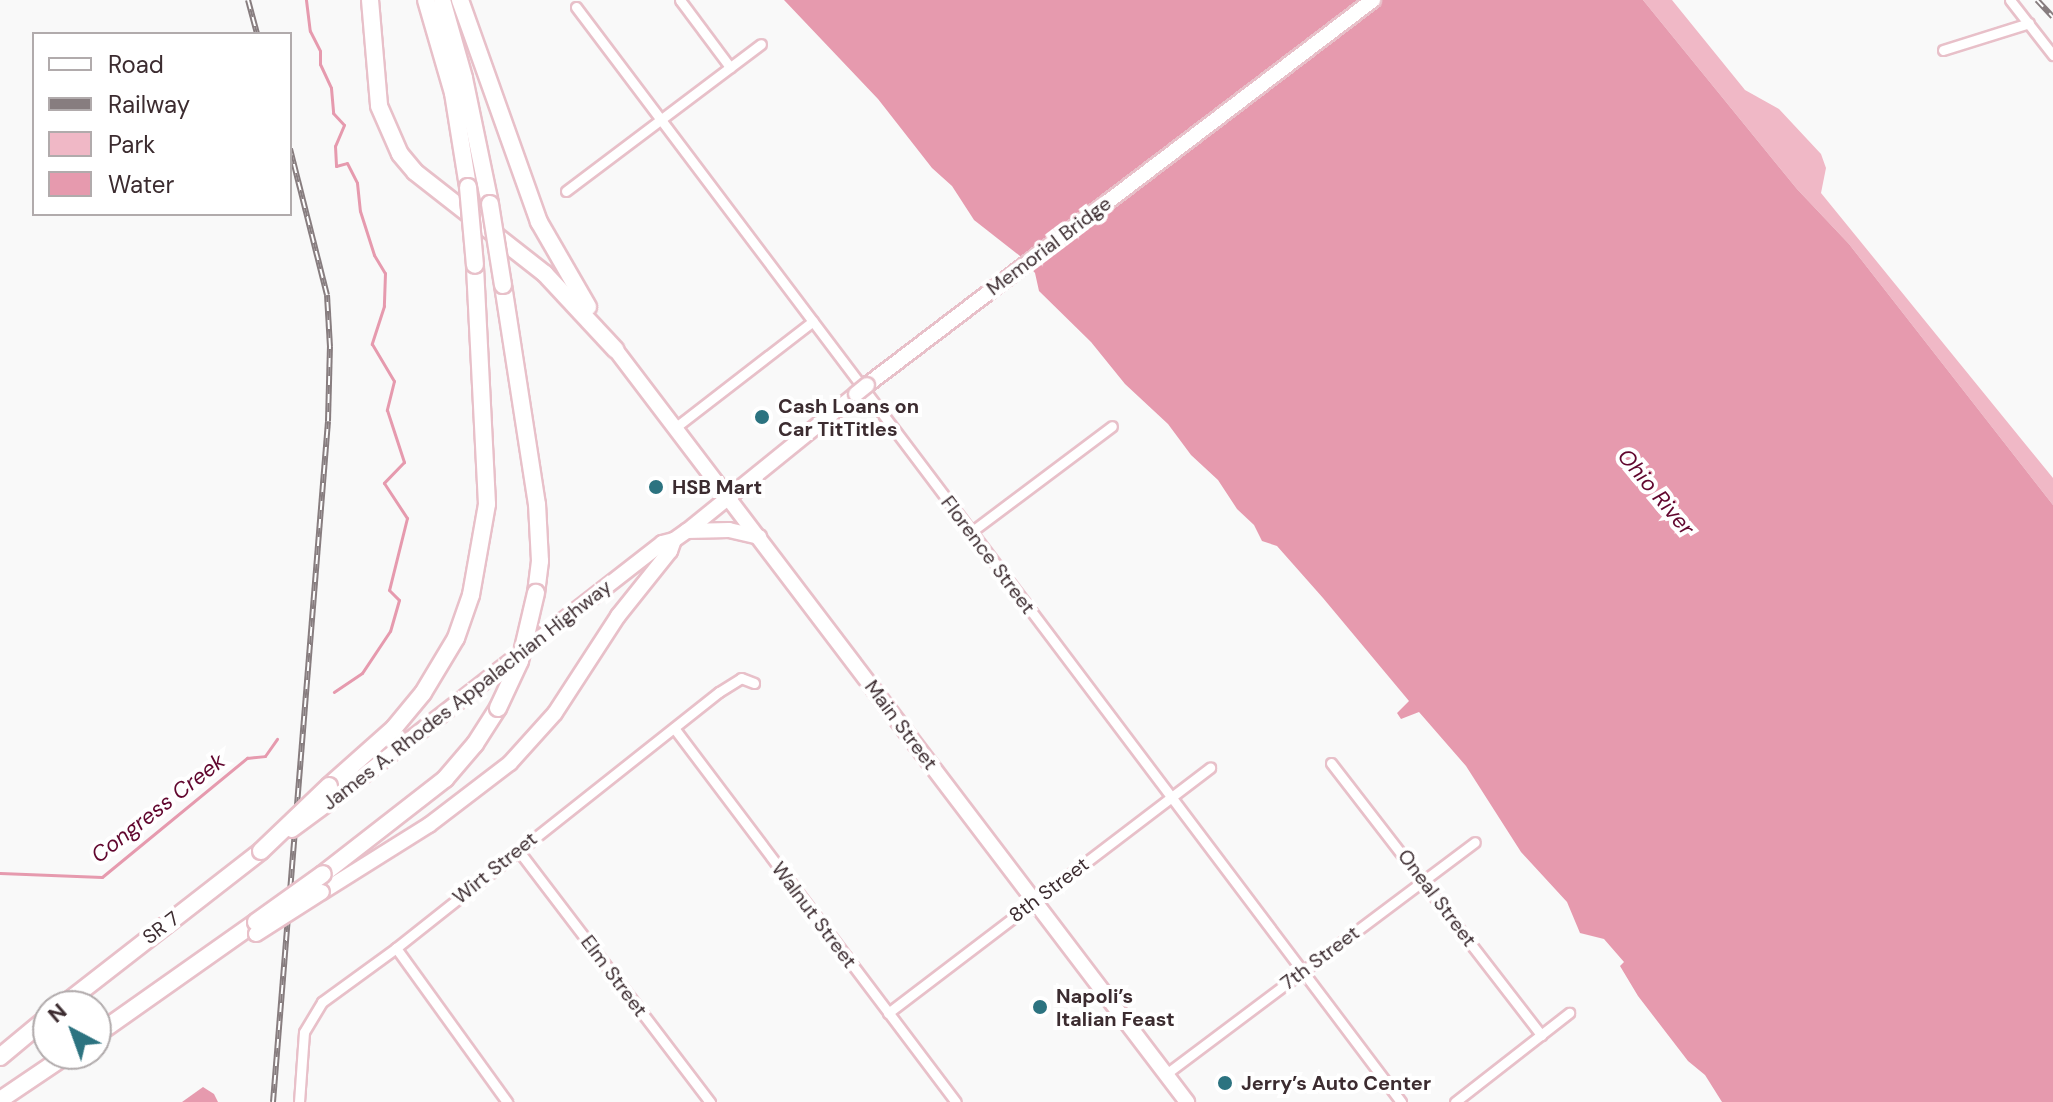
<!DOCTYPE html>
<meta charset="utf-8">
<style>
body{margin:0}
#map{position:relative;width:2053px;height:1102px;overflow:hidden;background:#f9f9f9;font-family:"DM Sans",sans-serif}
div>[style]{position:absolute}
.green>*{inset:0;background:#f0b8c6}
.water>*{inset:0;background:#e69aae}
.stream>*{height:3px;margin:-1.5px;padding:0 1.5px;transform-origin:1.5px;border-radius:1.5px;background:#e69aae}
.roads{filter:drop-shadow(2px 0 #e8c0c9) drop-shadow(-2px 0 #e8c0c9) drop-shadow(0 2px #e8c0c9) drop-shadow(0 -2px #e8c0c9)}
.minor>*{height:9px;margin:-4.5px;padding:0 4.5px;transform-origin:4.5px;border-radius:4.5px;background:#fff}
.primary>*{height:14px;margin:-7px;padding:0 7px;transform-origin:7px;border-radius:7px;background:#fff}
.trunk>*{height:16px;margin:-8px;padding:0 8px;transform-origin:8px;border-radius:8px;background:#fff}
.rail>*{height:6px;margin-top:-3px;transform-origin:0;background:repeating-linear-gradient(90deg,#fff 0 9px,#877d7f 0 18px);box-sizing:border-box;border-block:2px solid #877d7f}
.bridges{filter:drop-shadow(2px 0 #e8c0c9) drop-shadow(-2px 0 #e8c0c9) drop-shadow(0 2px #e8c0c9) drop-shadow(0 -2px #e8c0c9)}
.primary-bridge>*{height:14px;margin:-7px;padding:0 7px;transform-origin:7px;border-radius:7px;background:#fff}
.trunk-bridge>*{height:16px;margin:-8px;padding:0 8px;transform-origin:8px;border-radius:8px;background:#fff}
.dots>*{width:22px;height:22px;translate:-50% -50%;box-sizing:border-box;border:4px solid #fff;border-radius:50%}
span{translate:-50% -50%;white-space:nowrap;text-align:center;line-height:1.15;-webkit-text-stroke:8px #fff;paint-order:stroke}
.street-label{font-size:20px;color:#3c2c30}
.poi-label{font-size:20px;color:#3c2c30;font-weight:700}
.left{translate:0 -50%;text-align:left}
.water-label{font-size:22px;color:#61062e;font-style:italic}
.legend{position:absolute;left:32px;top:32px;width:260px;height:184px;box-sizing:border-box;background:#fff;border:2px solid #b1abac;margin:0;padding:10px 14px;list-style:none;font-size:24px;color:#3c2c30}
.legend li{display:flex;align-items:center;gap:16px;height:40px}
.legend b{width:40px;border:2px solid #b1abac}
.north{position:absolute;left:32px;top:990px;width:80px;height:80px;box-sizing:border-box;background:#fff;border:2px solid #b1abac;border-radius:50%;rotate:319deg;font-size:22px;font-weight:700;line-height:32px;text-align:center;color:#3c2c30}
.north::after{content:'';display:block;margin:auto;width:28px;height:36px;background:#2c7380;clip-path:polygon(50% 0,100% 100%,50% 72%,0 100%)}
</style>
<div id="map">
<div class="green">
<div style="clip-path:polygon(1643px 0,1672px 0,1745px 90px,1779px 109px,1821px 154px,1826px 168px,1821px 193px,2053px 478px,2053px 505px,1849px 244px,1797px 189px)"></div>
</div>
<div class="water">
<div style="clip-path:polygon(784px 0,1643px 0,1797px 189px,1849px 244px,2053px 505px,2053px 1102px,1722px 1102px,1705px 1075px,1688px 1061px,1638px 996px,1620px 966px,1624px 962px,1604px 939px,1580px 933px,1567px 902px,1521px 852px,1466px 766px,1419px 712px,1401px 719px,1397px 713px,1409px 701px,1323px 598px,1277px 546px,1262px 541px,1254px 525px,1237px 509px,1218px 480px,1191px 455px,1168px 424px,1125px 384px,1091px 342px,1039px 291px,1035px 273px,1020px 256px,974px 220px,952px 186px,932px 168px,878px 99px)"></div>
<div style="clip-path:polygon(203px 1087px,214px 1094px,218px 1102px,182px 1102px)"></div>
</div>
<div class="stream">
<div style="left:306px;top:0;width:31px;rotate:83deg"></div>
<div style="left:310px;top:31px;width:22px;rotate:63deg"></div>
<div style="left:320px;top:51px;width:13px;rotate:90deg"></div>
<div style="left:320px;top:64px;width:26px;rotate:65deg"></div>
<div style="left:331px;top:88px;width:25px;rotate:85deg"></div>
<div style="left:333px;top:113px;width:16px;rotate:47deg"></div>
<div style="left:344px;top:125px;width:23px;rotate:113deg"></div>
<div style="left:335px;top:146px;width:20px;rotate:87deg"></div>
<div style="left:336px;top:166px;width:11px;rotate:-15deg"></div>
<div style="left:347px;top:163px;width:22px;rotate:63deg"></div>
<div style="left:357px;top:183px;width:28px;rotate:84deg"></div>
<div style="left:360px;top:211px;width:46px;rotate:72.3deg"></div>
<div style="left:374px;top:255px;width:21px;rotate:59deg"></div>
<div style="left:385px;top:273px;width:33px;rotate:92deg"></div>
<div style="left:384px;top:306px;width:40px;rotate:108deg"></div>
<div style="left:372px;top:344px;width:43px;rotate:59.3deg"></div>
<div style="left:394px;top:381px;width:30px;rotate:104deg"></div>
<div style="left:387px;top:410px;width:55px;rotate:71.9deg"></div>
<div style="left:404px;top:462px;width:29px;rotate:134deg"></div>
<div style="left:384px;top:483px;width:42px;rotate:56.7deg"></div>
<div style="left:407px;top:518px;width:74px;rotate:104deg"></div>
<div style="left:389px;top:590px;width:14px;rotate:45deg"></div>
<div style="left:399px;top:600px;width:32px;rotate:106deg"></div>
<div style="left:390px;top:631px;width:50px;rotate:123.7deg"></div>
<div style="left:362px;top:673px;width:34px;rotate:146deg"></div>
<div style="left:0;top:873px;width:102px;rotate:2.2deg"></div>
<div style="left:102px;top:877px;width:188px;rotate:-39.4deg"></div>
<div style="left:247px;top:758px;width:18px;rotate:-6deg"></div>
<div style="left:265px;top:756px;width:21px;rotate:-55deg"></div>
</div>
<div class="roads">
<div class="minor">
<div style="left:680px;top:0;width:84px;rotate:53.3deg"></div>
<div style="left:2010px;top:0;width:70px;rotate:52deg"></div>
<div style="left:576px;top:7px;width:1371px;rotate:53deg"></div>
<div style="left:1943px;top:50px;width:90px;rotate:-17.4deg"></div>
<div style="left:566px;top:191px;width:244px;rotate:-37deg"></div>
<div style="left:676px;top:427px;width:173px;rotate:-37.7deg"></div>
<div style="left:971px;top:532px;width:176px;rotate:-36.9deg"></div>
<div style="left:674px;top:728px;width:468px;rotate:53deg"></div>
<div style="left:1331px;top:763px;width:344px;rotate:52.3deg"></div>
<div style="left:518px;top:850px;width:317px;rotate:52.7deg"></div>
<div style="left:396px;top:948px;width:190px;rotate:54.2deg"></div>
<div style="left:888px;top:1013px;width:405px;rotate:-37.3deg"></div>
<div style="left:1166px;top:1074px;width:386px;rotate:-36.9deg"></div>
<div style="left:299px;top:1102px;width:70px;rotate:-85.9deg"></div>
<div style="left:304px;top:1032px;width:35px;rotate:-59deg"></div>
<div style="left:322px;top:1002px;width:92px;rotate:-36.1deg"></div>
<div style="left:396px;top:948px;width:412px;rotate:-38.4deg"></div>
<div style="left:719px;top:692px;width:26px;rotate:-32deg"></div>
<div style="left:741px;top:678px;width:14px;rotate:21deg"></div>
<div style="left:1455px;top:1102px;width:145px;rotate:-38deg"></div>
</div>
<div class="primary">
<div style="left:615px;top:349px;width:946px;rotate:52.78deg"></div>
<div style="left:867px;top:385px;width:636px;rotate:-37.27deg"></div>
<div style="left:687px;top:531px;width:42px;rotate:-1.4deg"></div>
<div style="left:729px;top:530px;width:31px;rotate:13deg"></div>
<div style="left:327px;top:804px;width:425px;rotate:-37.9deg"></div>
<div style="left:662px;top:543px;width:12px;rotate:-14deg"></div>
<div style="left:674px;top:540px;width:16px;rotate:-35deg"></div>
<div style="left:687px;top:531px;width:218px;rotate:-39deg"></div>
<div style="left:322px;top:892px;width:126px;rotate:-32.1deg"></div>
<div style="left:429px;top:825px;width:102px;rotate:-37.4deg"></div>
<div style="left:510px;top:763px;width:67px;rotate:-48deg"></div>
<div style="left:555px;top:713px;width:116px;rotate:-57deg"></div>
<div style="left:618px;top:616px;width:83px;rotate:-51.3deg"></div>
<div style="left:670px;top:551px;width:12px;rotate:-70deg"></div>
</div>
<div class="trunk">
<div style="left:370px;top:0;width:106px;rotate:85.1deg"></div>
<div style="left:379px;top:106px;width:52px;rotate:66.4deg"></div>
<div style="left:400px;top:154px;width:23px;rotate:50deg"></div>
<div style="left:415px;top:172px;width:165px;rotate:38.1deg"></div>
<div style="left:545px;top:274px;width:103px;rotate:47deg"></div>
<div style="left:426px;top:0;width:97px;rotate:73.8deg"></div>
<div style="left:453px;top:93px;width:95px;rotate:80.9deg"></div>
<div style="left:442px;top:0;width:81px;rotate:74.2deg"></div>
<div style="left:464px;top:78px;width:129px;rotate:78.3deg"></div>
<div style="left:460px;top:0;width:236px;rotate:70.4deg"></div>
<div style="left:539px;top:222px;width:98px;rotate:60deg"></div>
<div style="left:503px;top:285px;width:222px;rotate:81.2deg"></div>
<div style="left:537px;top:504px;width:57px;rotate:87deg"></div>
<div style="left:540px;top:561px;width:32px;rotate:97deg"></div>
<div style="left:329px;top:786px;width:87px;rotate:-41.7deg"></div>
<div style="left:394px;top:728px;width:45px;rotate:-50.4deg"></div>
<div style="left:423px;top:693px;width:64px;rotate:-59deg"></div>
<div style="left:456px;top:638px;width:46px;rotate:-70.8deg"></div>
<div style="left:471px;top:595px;width:92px;rotate:-80deg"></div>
<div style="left:487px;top:504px;width:239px;rotate:-92.9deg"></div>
<div style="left:323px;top:874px;width:155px;rotate:-37.9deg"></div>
<div style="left:445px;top:779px;width:46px;rotate:-49.4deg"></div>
<div style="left:475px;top:744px;width:43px;rotate:-57.4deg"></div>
<div style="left:62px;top:1006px;width:252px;rotate:-37.9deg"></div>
<div style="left:96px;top:1035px;width:196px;rotate:-35.2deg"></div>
<div style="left:0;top:1057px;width:62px;rotate:-39.8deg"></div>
<div style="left:0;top:1100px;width:82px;rotate:-34.1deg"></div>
</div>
</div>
<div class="rail">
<div style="left:248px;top:0;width:35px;rotate:75deg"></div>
<div style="left:2037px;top:0;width:23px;rotate:47deg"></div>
<div style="left:273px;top:1102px;width:683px;rotate:-85.38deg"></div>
<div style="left:328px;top:421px;width:74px;rotate:-88.5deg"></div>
<div style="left:330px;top:347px;width:52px;rotate:-93.3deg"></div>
<div style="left:327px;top:295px;width:151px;rotate:-104.2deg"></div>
</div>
<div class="bridges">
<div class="primary-bridge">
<div style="left:856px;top:394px;width:14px;rotate:-39deg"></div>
<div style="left:292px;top:830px;width:44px;rotate:-36.6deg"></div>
<div style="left:256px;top:934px;width:78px;rotate:-32.5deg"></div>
</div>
<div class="trunk-bridge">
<div style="left:468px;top:187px;width:78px;rotate:84.9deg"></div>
<div style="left:490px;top:204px;width:82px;rotate:80.9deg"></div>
<div style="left:498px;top:708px;width:52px;rotate:-64.9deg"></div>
<div style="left:520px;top:661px;width:70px;rotate:-76.8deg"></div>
<div style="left:261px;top:851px;width:94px;rotate:-43.7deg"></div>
<div style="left:256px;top:922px;width:82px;rotate:-35.6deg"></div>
</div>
</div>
<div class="dots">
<div style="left:762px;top:417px;background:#2c7380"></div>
<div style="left:656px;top:487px;background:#2c7380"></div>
<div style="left:1040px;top:1007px;background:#2c7380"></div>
<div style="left:1225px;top:1083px;background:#2c7380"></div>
</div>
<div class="street-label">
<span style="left:1049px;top:246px;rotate:-37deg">Memorial Bridge</span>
<span style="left:988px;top:555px;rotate:53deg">Florence Street</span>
<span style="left:467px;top:695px;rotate:-38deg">James A. Rhodes Appalachian Highway</span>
<span style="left:901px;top:725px;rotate:53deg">Main Street</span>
<span style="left:495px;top:868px;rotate:-39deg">Wirt Street</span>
<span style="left:1049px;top:890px;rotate:-37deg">8th Street</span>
<span style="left:1437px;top:898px;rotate:53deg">Oneal Street</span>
<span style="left:814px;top:915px;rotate:53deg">Walnut Street</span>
<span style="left:161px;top:928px;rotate:-37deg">SR 7</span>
<span style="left:1320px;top:958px;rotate:-37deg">7th Street</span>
<span style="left:614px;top:976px;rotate:53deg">Elm Street</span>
</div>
<div class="poi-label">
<span class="left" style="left:778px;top:418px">Cash Loans on<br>Car TitTitles</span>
<span class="left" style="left:672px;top:487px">HSB Mart</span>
<span class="left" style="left:1056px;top:1008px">Napoli’s<br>Italian Feast</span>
<span class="left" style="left:1241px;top:1083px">Jerry’s Auto Center</span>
</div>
<div class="water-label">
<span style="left:1656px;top:492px;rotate:50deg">Ohio River</span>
<span style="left:158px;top:808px;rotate:-38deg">Congress Creek</span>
</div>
<ul class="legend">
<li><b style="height:10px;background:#fff"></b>Road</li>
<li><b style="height:10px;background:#877d7f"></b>Railway</li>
<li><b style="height:22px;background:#f0b8c6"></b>Park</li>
<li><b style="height:22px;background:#e69aae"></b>Water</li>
</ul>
<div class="north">N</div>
</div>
